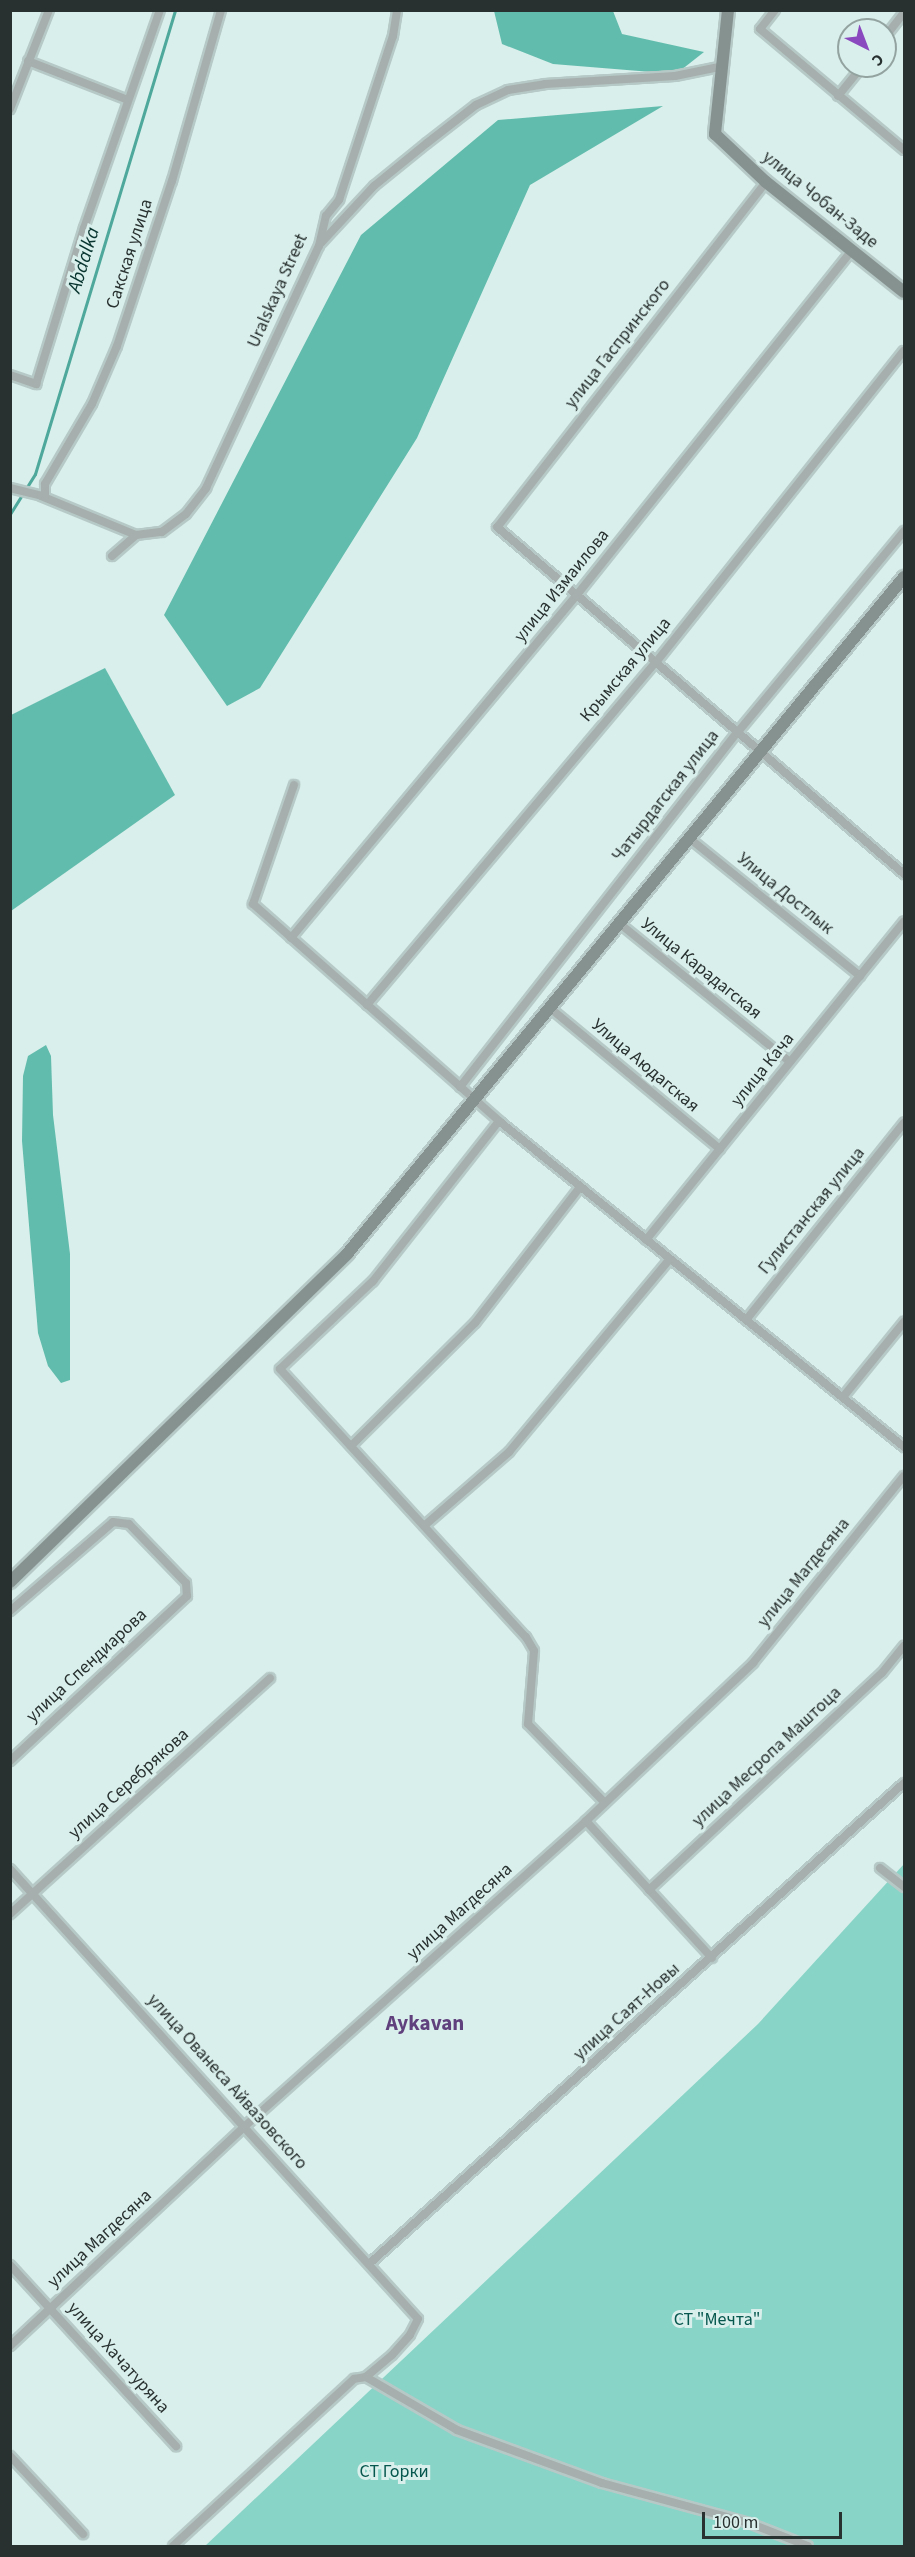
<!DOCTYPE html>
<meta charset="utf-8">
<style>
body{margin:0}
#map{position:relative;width:915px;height:2557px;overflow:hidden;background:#d9efeb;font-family:"Source Sans 3",sans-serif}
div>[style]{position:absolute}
.green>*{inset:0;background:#88d4c7}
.forest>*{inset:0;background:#62bcad}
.stream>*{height:3px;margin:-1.5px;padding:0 1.5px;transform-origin:1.5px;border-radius:1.5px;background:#4ea89b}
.roads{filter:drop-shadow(2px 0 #b6c9c6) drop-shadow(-2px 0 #b6c9c6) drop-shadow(0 2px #b6c9c6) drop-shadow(0 -2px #b6c9c6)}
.minor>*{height:8px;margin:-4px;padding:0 4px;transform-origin:4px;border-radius:4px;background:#a6afad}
.secondary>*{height:12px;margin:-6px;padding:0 6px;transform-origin:6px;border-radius:6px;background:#859290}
span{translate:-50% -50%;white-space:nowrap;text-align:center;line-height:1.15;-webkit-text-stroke:6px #d9efeb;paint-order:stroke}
.street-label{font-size:18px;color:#293130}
.park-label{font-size:18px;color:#06574e}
.water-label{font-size:20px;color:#08342f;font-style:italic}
.quarter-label{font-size:21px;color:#60417d;font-weight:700}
.frame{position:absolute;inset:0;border:12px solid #293130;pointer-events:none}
.north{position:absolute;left:837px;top:18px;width:60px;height:60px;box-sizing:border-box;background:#d9efeb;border:2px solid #93a3a0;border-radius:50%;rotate:138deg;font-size:16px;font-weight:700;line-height:24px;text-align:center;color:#293130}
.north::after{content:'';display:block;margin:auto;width:21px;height:27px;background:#8a49be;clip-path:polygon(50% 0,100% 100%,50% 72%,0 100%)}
.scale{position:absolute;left:702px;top:2512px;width:140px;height:27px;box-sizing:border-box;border:3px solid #293130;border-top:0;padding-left:8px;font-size:18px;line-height:21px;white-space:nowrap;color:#293130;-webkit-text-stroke:4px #d9efeb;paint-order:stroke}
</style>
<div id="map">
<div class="green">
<div style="clip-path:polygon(904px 1864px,904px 2546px,205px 2546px,758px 2024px)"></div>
</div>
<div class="forest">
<div style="clip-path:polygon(494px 11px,613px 11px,622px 34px,704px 52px,676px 74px,553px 64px,502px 44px)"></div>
<div style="clip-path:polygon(663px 106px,530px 185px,417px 438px,260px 688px,227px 706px,164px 615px,361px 235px,498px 120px)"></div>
<div style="clip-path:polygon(105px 668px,175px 795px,11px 911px,11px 715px)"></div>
<div style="clip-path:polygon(46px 1045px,51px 1056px,53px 1115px,70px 1254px,70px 1380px,61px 1383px,48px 1366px,38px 1333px,22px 1141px,23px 1076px,28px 1056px)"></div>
</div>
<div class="stream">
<div style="left:10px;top:514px;width:47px;rotate:-58deg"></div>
<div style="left:35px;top:474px;width:485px;rotate:-73.2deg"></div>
</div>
<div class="roads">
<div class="minor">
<div style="left:775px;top:10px;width:24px;rotate:128deg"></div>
<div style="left:760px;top:29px;width:188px;rotate:40deg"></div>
<div style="left:885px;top:37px;width:31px;rotate:-52deg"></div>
<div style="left:28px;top:61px;width:107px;rotate:21.3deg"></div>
<div style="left:838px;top:96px;width:38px;rotate:-51deg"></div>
<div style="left:10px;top:109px;width:106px;rotate:-68.5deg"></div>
<div style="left:766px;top:182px;width:437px;rotate:127.9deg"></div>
<div style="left:497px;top:527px;width:535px;rotate:40.45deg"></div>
<div style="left:321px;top:243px;width:78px;rotate:-47.1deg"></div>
<div style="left:374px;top:186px;width:68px;rotate:-39.1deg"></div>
<div style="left:427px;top:143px;width:62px;rotate:-37.8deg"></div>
<div style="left:476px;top:105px;width:35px;rotate:-25deg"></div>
<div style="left:508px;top:90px;width:37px;rotate:-9deg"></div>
<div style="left:545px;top:84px;width:130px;rotate:-3.5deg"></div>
<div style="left:675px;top:76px;width:50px;rotate:-11.5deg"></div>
<div style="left:10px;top:375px;width:28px;rotate:19deg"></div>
<div style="left:36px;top:384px;width:163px;rotate:-72.9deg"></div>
<div style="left:84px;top:228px;width:231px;rotate:-70.8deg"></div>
<div style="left:10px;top:488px;width:32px;rotate:14deg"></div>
<div style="left:41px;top:496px;width:103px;rotate:22.3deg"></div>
<div style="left:136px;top:535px;width:26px;rotate:-7deg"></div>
<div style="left:162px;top:532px;width:30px;rotate:-37deg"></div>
<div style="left:186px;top:514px;width:33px;rotate:-52deg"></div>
<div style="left:206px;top:488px;width:267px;rotate:-65deg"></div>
<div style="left:319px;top:246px;width:31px;rotate:-77deg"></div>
<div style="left:326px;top:216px;width:21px;rotate:-51deg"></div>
<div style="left:339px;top:200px;width:173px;rotate:-71.8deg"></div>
<div style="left:393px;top:36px;width:26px;rotate:-81deg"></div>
<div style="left:45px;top:497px;width:13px;rotate:-90deg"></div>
<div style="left:45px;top:484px;width:93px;rotate:-59.6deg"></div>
<div style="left:92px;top:404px;width:63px;rotate:-66.7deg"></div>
<div style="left:117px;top:346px;width:174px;rotate:-71.6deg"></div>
<div style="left:172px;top:181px;width:178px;rotate:-74deg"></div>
<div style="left:112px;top:556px;width:32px;rotate:-41deg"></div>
<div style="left:294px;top:785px;width:126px;rotate:109deg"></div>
<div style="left:253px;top:904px;width:328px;rotate:41.4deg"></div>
<div style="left:499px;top:1121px;width:520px;rotate:38.83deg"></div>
<div style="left:689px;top:838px;width:220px;rotate:38.9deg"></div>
<div style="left:619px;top:923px;width:220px;rotate:39.1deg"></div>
<div style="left:291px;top:938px;width:445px;rotate:-50.2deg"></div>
<div style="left:576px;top:596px;width:444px;rotate:-51.4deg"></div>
<div style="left:367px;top:1005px;width:450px;rotate:-49.9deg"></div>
<div style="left:657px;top:661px;width:396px;rotate:-51.5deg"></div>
<div style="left:550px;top:1008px;width:221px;rotate:39.7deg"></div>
<div style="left:460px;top:1087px;width:449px;rotate:-52deg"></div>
<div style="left:737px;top:733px;width:262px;rotate:-50.4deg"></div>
<div style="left:499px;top:1121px;width:204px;rotate:128.2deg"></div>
<div style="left:373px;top:1281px;width:128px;rotate:136.6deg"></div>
<div style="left:280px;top:1369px;width:364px;rotate:47.5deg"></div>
<div style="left:526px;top:1637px;width:16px;rotate:60deg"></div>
<div style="left:534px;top:1651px;width:73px;rotate:94.7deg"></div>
<div style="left:528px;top:1724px;width:110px;rotate:45.7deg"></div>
<div style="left:646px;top:1240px;width:410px;rotate:-51deg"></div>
<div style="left:746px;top:1320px;width:253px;rotate:-51.3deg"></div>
<div style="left:843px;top:1397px;width:97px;rotate:-50.9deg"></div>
<div style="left:351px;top:1446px;width:175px;rotate:-44.8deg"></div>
<div style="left:475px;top:1323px;width:172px;rotate:-52.3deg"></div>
<div style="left:424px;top:1526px;width:113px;rotate:-41deg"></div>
<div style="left:509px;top:1452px;width:251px;rotate:-50.2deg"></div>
<div style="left:10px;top:1611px;width:136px;rotate:-40.8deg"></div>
<div style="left:113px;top:1522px;width:16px;rotate:7deg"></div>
<div style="left:129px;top:1524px;width:82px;rotate:46deg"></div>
<div style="left:186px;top:1583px;width:13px;rotate:86deg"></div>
<div style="left:187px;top:1596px;width:242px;rotate:137deg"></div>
<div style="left:586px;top:1821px;width:186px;rotate:47.4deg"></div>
<div style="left:880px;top:1868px;width:31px;rotate:38deg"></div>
<div style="left:10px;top:1869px;width:607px;rotate:47.8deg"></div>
<div style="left:418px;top:2319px;width:18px;rotate:117deg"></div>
<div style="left:410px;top:2335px;width:27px;rotate:132deg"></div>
<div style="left:392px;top:2355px;width:34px;rotate:140deg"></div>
<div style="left:366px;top:2377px;width:12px;rotate:171deg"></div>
<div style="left:354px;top:2379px;width:246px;rotate:137.3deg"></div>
<div style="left:649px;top:1890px;width:318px;rotate:-43deg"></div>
<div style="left:882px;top:1673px;width:35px;rotate:-51deg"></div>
<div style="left:10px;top:1914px;width:351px;rotate:-42.2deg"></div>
<div style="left:369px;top:2264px;width:719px;rotate:-41.96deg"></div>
<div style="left:10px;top:2265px;width:246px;rotate:47.5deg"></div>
<div style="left:10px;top:2346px;width:322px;rotate:-43.1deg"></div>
<div style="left:245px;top:2126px;width:457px;rotate:-41.8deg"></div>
<div style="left:586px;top:1821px;width:230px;rotate:-43.4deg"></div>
<div style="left:753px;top:1663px;width:240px;rotate:-51.1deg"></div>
<div style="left:366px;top:2377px;width:105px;rotate:30.2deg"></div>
<div style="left:457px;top:2430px;width:154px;rotate:20.1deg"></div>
<div style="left:602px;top:2483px;width:152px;rotate:15.2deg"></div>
<div style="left:749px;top:2523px;width:63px;rotate:21.3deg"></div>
<div style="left:10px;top:2456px;width:107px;rotate:46.9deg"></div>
</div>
<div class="secondary">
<div style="left:728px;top:10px;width:125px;rotate:96deg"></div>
<div style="left:715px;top:134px;width:70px;rotate:43.3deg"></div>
<div style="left:766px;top:182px;width:176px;rotate:38.6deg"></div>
<div style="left:10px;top:1582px;width:470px;rotate:-44.2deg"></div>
<div style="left:347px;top:1254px;width:877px;rotate:-50.55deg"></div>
</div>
</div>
<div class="street-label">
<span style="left:820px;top:200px;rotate:39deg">улица Чобан-Заде</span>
<span style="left:130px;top:254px;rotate:-72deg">Сакская улица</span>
<span style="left:278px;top:291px;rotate:-66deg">Uralskaya Street</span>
<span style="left:618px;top:344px;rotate:-52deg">улица Гаспринского</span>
<span style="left:562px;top:586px;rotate:-51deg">улица Измаилова</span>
<span style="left:626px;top:670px;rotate:-50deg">Крымская улица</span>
<span style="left:666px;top:796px;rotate:-52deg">Чатырдагская улица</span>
<span style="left:785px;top:894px;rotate:39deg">Улица Достлык</span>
<span style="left:701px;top:969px;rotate:39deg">Улица Карадагская</span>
<span style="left:645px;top:1066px;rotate:40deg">Улица Аюдагская</span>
<span style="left:763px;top:1070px;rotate:-51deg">улица Кача</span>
<span style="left:812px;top:1211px;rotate:-51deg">Гулистанская улица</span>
<span style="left:804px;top:1573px;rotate:-51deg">улица Магдесяна</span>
<span style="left:87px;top:1666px;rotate:-43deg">улица Спендиарова</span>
<span style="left:767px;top:1757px;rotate:-43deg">улица Месропа Маштоца</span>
<span style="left:129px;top:1784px;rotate:-42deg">улица Серебрякова</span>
<span style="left:460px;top:1912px;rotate:-42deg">улица Магдесяна</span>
<span style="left:627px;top:2012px;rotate:-42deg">улица Саят-Новы</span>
<span style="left:227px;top:2082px;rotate:48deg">улица Ованеса Айвазовского</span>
<span style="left:100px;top:2239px;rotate:-43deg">улица Магдесяна</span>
<span style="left:118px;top:2358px;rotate:48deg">улица Хачатуряна</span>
</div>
<div class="park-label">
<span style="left:717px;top:2320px">СТ "Мечта"</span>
<span style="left:394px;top:2472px">СТ Горки</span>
</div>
<div class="water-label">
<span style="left:84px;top:260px;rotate:-73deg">Abdalka</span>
</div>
<div class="quarter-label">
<span style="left:425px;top:2023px">Aykavan</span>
</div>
<div class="frame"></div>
<div class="north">С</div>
<div class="scale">100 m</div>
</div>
